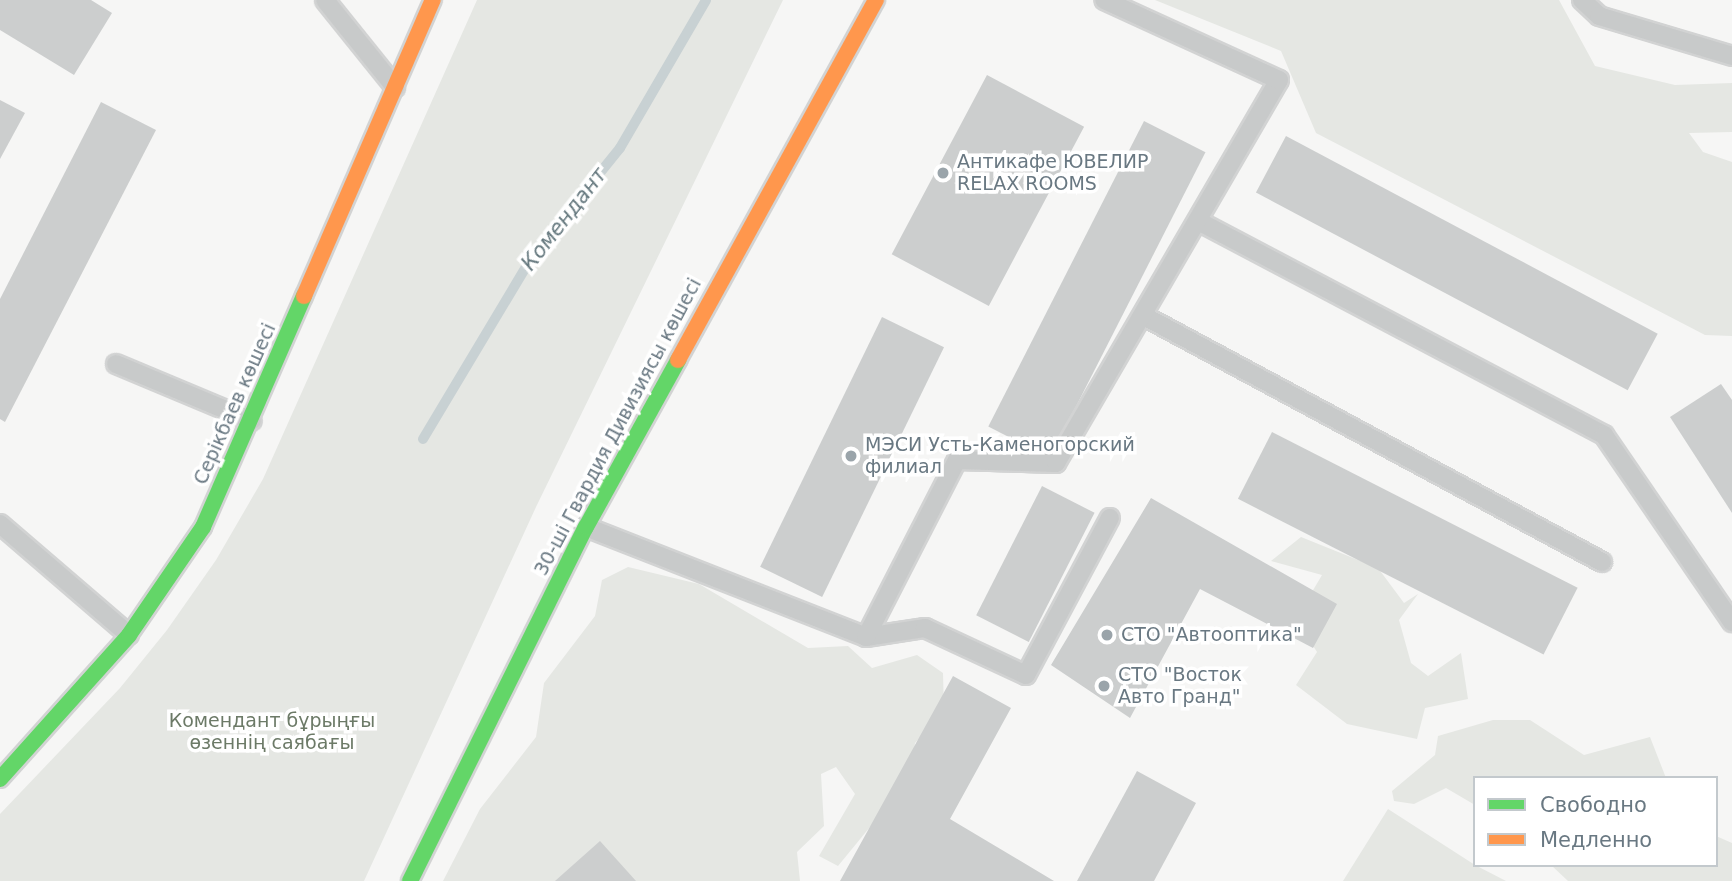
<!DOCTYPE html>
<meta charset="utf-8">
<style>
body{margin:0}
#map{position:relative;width:1732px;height:881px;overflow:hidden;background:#f6f6f5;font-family:"DejaVu Sans",sans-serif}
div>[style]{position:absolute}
.green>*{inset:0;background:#e5e7e3}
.stream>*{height:10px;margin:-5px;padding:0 5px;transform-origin:5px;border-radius:5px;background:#c8d1d3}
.building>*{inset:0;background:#cccece;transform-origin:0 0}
.roads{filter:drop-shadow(2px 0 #d2d3d3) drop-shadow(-2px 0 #d2d3d3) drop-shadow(0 2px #d2d3d3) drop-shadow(0 -2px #d2d3d3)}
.lane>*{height:18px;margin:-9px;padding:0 9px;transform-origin:9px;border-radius:9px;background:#c8caca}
.fast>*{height:16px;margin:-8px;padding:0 8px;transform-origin:8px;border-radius:8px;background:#63d668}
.slow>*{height:16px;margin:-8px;padding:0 8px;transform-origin:8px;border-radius:8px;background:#ff974d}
.dots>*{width:19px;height:19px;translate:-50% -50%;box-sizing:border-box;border:4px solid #fff;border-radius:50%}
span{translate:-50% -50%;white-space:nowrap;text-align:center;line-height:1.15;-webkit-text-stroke:7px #fff;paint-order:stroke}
.poi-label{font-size:19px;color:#697882}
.left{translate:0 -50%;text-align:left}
.street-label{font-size:19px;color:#697882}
.park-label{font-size:19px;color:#6c7a67}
.water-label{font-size:21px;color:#65787e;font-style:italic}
.legend{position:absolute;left:1473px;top:776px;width:245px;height:91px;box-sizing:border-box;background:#fff;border:2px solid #c3c9cd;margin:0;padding:9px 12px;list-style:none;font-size:21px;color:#697882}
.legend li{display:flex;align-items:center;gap:14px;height:35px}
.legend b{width:35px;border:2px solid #c3c9cd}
</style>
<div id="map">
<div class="green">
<div style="clip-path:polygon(477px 0,783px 0,536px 507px,364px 881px,0 881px,0 814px,120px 688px,167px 630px,216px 560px,263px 479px)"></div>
<div style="clip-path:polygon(1155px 0,1559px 0,1595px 66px,1675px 85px,1732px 83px,1732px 132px,1689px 133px,1703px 152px,1732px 162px,1732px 336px,1705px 335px,1316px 133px,1281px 51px)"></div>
<div style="clip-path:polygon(1301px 537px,1378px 568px,1404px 603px,1418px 594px,1399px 620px,1411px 663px,1428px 676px,1461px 653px,1468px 699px,1425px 708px,1417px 739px,1347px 724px,1296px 685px,1317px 652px,1296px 619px,1322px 575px,1271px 561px)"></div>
<div style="clip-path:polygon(628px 567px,699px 584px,808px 648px,848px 646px,872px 668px,917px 655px,943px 673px,944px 711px,915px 743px,911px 777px,838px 866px,819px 856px,855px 794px,836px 767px,821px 774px,824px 826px,797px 852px,800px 881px,443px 881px,480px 809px,536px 737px,544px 683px,595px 616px,602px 580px)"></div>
<div style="clip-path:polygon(1493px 720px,1530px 720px,1584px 755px,1650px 737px,1666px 778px,1475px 778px,1475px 805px,1446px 788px,1414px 804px,1394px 801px,1392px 791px,1435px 755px,1438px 736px)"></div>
<div style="clip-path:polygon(1388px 809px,1475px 865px,1506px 881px,1343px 881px)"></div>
<div style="clip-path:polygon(1716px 836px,1732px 843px,1732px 881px,1568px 881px,1551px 865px,1716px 865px)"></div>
</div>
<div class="stream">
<div style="left:423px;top:439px;width:212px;rotate:-59.1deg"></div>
<div style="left:532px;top:257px;width:140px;rotate:-51.1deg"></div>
<div style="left:620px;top:148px;width:171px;rotate:-59.8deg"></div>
</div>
<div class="building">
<div style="clip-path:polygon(0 0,91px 0,112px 13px,74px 75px,0 30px)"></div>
<div style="left:987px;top:75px;width:110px;height:203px;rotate:28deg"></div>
<div style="clip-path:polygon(0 100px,25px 113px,0 159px)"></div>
<div style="clip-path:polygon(101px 102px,156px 130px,5px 422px,0 419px,0 299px)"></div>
<div style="left:1144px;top:121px;width:69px;height:343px;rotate:27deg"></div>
<div style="left:1286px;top:136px;width:421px;height:64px;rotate:28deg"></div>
<div style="left:882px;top:317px;width:69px;height:278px;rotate:26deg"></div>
<div style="clip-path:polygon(1721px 384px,1732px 400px,1732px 513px,1670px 417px)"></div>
<div style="left:1272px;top:432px;width:343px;height:75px;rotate:27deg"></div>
<div style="left:1042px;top:486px;width:59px;height:145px;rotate:27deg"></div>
<div style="clip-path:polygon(1151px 498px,1337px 604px,1313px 648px,1200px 589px,1130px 718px,1051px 665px)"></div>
<div style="clip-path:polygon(953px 676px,1011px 708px,950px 819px,1054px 881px,840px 881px)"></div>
<div style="clip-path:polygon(1137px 771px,1196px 803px,1154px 881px,1077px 881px)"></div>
<div style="clip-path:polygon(600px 841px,636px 881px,555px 881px)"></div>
</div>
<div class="roads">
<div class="lane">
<div style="left:325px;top:0;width:112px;rotate:51.2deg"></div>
<div style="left:1582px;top:0;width:23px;rotate:43deg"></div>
<div style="left:1599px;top:16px;width:139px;rotate:16.7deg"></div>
<div style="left:1198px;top:221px;width:459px;rotate:27.8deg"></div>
<div style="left:1604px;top:435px;width:227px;rotate:55.6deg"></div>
<div style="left:1144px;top:316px;width:520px;rotate:28.24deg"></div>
<div style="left:116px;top:364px;width:147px;rotate:22.7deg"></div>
<div style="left:0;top:524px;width:170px;rotate:40.7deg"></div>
<div style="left:586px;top:527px;width:301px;rotate:21.4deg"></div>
<div style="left:866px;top:637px;width:60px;rotate:-8.7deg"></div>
<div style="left:925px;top:628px;width:111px;rotate:25deg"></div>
<div style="left:1026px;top:675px;width:178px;rotate:-61.9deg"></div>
<div style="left:866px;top:637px;width:199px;rotate:-62.8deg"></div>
<div style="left:957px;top:460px;width:99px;rotate:1.7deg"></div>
<div style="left:1056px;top:463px;width:443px;rotate:-59.8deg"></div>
<div style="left:1279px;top:80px;width:192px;rotate:-155.4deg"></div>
</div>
<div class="fast">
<div style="left:0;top:779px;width:193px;rotate:-48.1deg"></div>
<div style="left:129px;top:635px;width:131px;rotate:-55.6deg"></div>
<div style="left:203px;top:527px;width:252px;rotate:-66.4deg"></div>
<div style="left:410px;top:881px;width:395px;rotate:-63.6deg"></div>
<div style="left:586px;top:527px;width:191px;rotate:-61.1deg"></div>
</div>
<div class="slow">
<div style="left:304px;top:296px;width:323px;rotate:-66.5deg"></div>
<div style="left:678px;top:360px;width:411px;rotate:-61.2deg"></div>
</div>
</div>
<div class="dots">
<div style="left:943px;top:173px;background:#9aa4aa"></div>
<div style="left:851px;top:456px;background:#9aa4aa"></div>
<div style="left:1107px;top:635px;background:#9aa4aa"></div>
<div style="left:1104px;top:686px;background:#9aa4aa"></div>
</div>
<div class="poi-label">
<span class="left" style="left:957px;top:173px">Антикафе ЮВЕЛИР<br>RELAX ROOMS</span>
<span class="left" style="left:865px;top:456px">МЭСИ Усть-Каменогорский<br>филиал</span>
<span class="left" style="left:1121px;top:635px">СТО "Автооптика"</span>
<span class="left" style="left:1118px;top:686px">СТО "Восток<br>Авто Гранд"</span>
</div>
<div class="street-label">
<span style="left:235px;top:404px;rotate:-66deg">Серікбаев көшесі</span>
<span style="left:618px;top:427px;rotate:-62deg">30-ші Гвардия Дивизиясы көшесі</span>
</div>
<div class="park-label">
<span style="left:272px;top:732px">Комендант бұрыңғы<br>өзеннің саябағы</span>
</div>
<div class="water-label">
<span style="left:564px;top:219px;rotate:-52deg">Комендант</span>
</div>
<ul class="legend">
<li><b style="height:9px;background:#63d668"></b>Свободно</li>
<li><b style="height:9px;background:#ff974d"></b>Медленно</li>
</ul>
</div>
